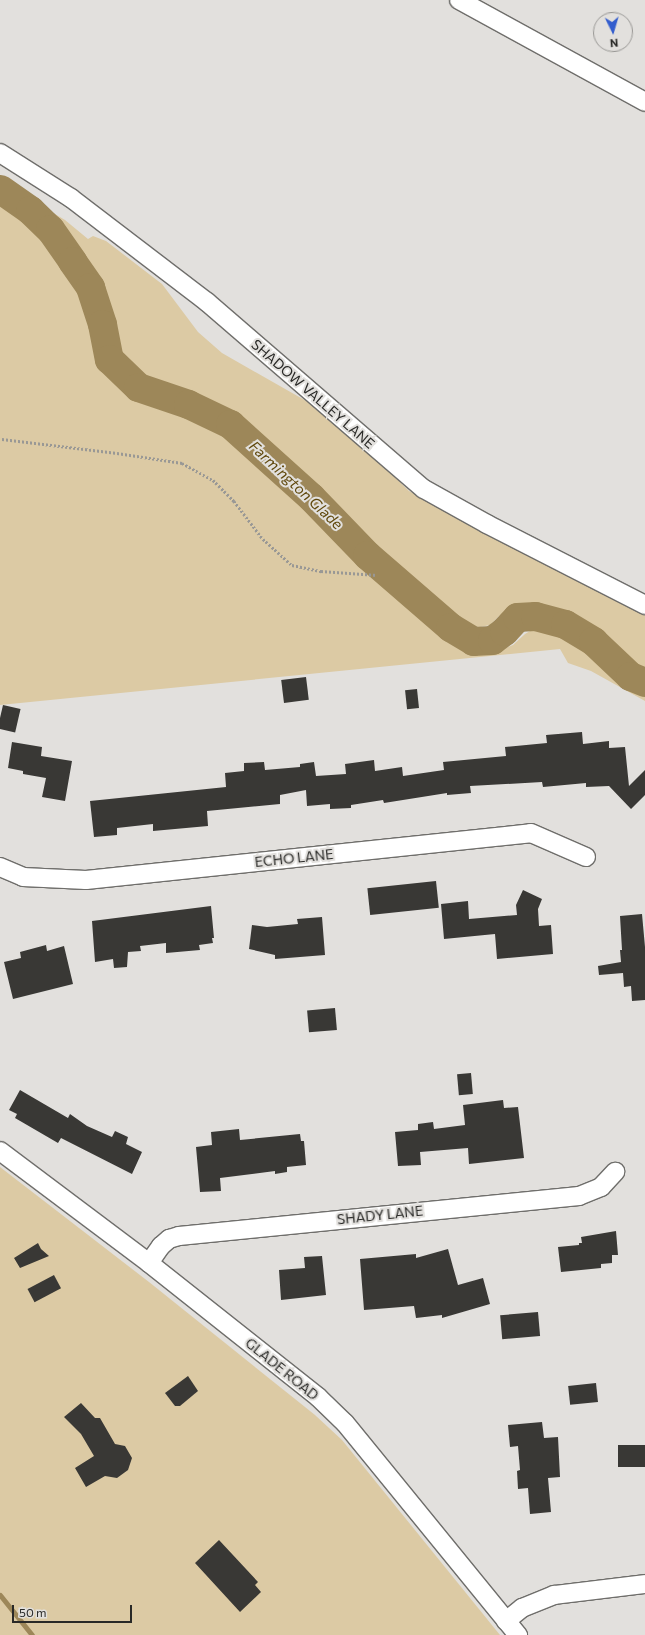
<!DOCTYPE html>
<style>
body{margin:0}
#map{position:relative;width:645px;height:1635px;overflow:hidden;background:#e2e0dd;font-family:Commissioner,sans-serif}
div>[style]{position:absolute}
.green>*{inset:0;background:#dccaa4}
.stream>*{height:5px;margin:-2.5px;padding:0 2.5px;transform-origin:2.5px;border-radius:2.5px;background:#9d8759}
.river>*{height:29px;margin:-14.5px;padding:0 14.5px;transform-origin:14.5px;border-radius:14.5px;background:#9d8759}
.building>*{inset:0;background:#393835;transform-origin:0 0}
.path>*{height:2.5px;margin-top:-1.25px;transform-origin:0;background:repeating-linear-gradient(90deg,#999895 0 2px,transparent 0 4px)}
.roads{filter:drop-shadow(1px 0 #6f6e6b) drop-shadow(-1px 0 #6f6e6b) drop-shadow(0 1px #6f6e6b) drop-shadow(0 -1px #6f6e6b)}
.minor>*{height:18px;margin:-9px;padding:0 9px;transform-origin:9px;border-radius:9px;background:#fff}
span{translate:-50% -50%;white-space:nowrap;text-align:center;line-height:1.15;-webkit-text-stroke:4px #e2e0dd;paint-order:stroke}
.street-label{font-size:14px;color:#292927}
.water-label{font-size:15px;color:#60480c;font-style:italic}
.north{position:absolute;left:593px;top:12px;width:40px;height:40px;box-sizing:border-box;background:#e2e0dd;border:1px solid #989794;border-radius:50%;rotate:175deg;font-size:11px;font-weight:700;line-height:16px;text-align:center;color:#292927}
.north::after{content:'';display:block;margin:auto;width:14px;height:18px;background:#335dcd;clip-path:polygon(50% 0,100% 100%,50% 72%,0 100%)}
.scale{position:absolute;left:12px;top:1605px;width:120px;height:18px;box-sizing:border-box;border:2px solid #292927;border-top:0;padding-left:5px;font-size:12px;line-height:14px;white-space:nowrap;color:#292927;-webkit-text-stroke:3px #e2e0dd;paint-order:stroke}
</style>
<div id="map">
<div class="green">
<div style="clip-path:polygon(0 181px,65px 220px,88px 239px,93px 236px,106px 241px,162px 284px,198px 332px,222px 353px,315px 406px,360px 443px,409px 491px,485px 532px,645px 614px,645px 680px,635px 676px,612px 655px,594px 634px,551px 611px,524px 606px,499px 616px,490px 625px,480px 627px,468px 626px,455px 618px,399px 570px,363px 544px,240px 423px,137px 379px,121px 365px,113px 354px,96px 289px,77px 258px,38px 210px,0 185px)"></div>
<div style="clip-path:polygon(0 194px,26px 211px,42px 225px,74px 269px,85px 288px,104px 361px,113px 373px,134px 390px,229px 428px,341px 533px,387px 582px,443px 632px,468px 647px,484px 653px,501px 650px,513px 645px,525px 634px,535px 628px,545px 627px,558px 629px,574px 635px,583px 647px,608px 665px,645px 686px,645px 701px,591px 671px,568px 663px,560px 649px,0 705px)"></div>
<div style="clip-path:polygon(0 1167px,149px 1282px,315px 1415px,342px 1440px,500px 1635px,0 1635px)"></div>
</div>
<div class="stream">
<div style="left:0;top:1595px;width:51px;rotate:51.3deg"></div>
</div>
<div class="river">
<div style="left:0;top:189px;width:37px;rotate:35deg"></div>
<div style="left:30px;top:210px;width:28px;rotate:44deg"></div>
<div style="left:50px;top:229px;width:39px;rotate:55deg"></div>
<div style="left:72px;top:261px;width:32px;rotate:55deg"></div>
<div style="left:90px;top:287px;width:39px;rotate:72deg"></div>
<div style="left:102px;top:324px;width:36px;rotate:79deg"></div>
<div style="left:109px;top:359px;width:40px;rotate:44deg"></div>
<div style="left:138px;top:387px;width:53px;rotate:18.8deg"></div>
<div style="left:188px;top:404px;width:47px;rotate:25.5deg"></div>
<div style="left:230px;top:424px;width:109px;rotate:42deg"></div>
<div style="left:311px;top:497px;width:81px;rotate:46deg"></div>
<div style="left:367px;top:555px;width:110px;rotate:40.9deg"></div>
<div style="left:450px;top:627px;width:27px;rotate:31deg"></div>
<div style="left:473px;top:641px;width:19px;rotate:-3deg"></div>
<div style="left:492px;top:640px;width:15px;rotate:-37deg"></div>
<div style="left:504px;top:631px;width:19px;rotate:-47deg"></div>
<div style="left:517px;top:617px;width:18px;rotate:-3deg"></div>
<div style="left:535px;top:616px;width:31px;rotate:15deg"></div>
<div style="left:565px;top:624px;width:33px;rotate:31deg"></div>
<div style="left:593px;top:641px;width:51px;rotate:43.4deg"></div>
<div style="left:630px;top:676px;width:16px;rotate:22deg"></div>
</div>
<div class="building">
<div style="left:306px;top:677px;width:23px;height:25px;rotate:83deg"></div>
<div style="left:417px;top:689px;width:19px;height:12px;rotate:84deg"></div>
<div style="left:3px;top:705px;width:18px;height:24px;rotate:13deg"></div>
<div style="clip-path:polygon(582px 732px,583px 744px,609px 741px,609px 748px,625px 747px,629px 786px,645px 770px,645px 795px,631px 809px,609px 786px,586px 787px,586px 783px,543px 787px,542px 782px,470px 786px,471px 793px,447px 795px,447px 793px,384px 803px,383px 800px,351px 805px,351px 808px,330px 809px,330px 804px,307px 806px,306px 790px,280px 795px,280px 804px,207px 811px,208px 826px,153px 831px,153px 824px,117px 828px,117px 835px,94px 837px,90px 801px,226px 787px,225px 773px,244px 771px,244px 763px,264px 762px,265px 770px,300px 767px,300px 764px,314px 762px,316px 776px,346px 774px,345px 764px,374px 760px,375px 771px,402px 767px,403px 776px,444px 770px,443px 762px,506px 756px,505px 747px,547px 743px,546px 735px)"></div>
<div style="clip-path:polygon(12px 742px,42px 747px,41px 756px,72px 761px,65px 801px,42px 797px,46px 778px,23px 774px,23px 771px,8px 768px)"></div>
<div style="left:436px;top:881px;width:27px;height:69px;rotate:84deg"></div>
<div style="clip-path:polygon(523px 890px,542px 899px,538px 909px,539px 926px,551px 925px,553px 954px,497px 959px,495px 934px,444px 939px,441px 904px,468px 901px,469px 919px,517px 915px,516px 905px)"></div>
<div style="clip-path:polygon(211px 906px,214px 938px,212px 938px,213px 943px,199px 945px,200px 950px,166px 953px,166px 943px,140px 946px,141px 951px,128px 952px,127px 967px,114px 968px,113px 959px,95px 962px,92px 921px)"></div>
<div style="clip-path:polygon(642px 914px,645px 947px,645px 1000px,632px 1001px,631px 986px,624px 987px,623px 973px,599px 975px,598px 966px,621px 962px,620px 950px,622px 950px,620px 916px)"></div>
<div style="clip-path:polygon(322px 917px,325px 955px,275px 959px,275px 955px,249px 949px,252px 925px,267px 927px,298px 924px,297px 919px)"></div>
<div style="clip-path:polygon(46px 945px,47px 951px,64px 946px,73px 984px,13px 999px,4px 962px,21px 958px,20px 952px)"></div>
<div style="left:335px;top:1008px;width:22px;height:28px;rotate:85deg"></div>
<div style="left:471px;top:1073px;width:21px;height:14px;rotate:85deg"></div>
<div style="clip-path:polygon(20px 1090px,68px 1118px,70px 1114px,87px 1126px,112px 1137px,115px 1131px,128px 1137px,126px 1144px,142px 1152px,132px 1174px,61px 1138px,58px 1143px,15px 1118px,17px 1114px,9px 1110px)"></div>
<div style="clip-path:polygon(503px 1100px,504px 1108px,518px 1107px,524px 1158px,469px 1164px,468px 1148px,420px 1152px,421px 1165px,398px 1166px,395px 1132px,418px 1130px,418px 1124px,433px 1122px,434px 1129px,465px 1125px,463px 1105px)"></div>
<div style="clip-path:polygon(239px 1129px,240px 1140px,300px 1134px,301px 1141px,304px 1141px,306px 1165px,287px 1167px,287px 1172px,275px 1174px,275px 1171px,220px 1178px,221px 1191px,200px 1192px,196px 1147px,212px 1145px,211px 1132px)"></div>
<div style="clip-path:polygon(616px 1231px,618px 1255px,612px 1255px,612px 1263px,601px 1264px,601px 1268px,561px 1272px,558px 1247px,579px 1245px,579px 1243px,582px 1243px,581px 1237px)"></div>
<div style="clip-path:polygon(38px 1243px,41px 1249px,49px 1256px,20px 1268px,14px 1258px)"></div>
<div style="clip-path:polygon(448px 1249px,458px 1285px,483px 1278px,490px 1304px,442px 1318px,442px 1315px,416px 1318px,414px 1306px,364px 1310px,360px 1259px,416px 1254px,416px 1258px)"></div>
<div style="clip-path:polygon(322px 1256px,326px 1295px,281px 1300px,279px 1270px,305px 1268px,304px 1257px)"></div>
<div style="left:54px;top:1275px;width:15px;height:30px;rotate:62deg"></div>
<div style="left:538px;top:1312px;width:24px;height:38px;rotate:85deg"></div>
<div style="clip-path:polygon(188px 1376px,198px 1391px,180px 1406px,175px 1406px,165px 1393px)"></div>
<div style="left:596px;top:1383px;width:19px;height:28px;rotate:84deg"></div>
<div style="clip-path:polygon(81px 1403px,95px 1418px,100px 1418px,115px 1444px,125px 1446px,132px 1458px,128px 1470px,117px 1478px,105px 1476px,86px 1487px,75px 1468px,94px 1456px,81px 1434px,64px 1417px)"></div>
<div style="clip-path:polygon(542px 1422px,544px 1438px,558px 1437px,560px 1477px,548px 1478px,551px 1512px,530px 1514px,528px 1488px,518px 1489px,517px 1471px,520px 1470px,518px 1446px,510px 1447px,508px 1425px)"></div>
<div style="left:645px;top:1445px;width:22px;height:27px;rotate:90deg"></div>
<div style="clip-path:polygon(219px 1540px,258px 1582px,255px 1585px,261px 1592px,240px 1612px,195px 1563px)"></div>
</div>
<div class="path">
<div style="left:2px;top:439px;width:116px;rotate:6.9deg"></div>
<div style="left:117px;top:453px;width:66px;rotate:8.7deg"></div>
<div style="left:182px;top:463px;width:35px;rotate:29deg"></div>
<div style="left:213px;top:480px;width:30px;rotate:45deg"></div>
<div style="left:234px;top:501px;width:48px;rotate:52.7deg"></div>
<div style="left:263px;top:539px;width:39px;rotate:42deg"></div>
<div style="left:292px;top:565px;width:30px;rotate:12deg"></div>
<div style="left:321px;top:571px;width:56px;rotate:4.1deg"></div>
</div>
<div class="roads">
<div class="minor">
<div style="left:459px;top:0;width:212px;rotate:28.7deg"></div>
<div style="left:0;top:153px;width:84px;rotate:32.4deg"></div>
<div style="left:71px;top:198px;width:171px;rotate:37.4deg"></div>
<div style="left:207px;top:302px;width:286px;rotate:40.8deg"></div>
<div style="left:424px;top:489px;width:72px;rotate:29.1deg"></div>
<div style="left:487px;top:524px;width:178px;rotate:27.1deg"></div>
<div style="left:0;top:867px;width:25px;rotate:23deg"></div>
<div style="left:23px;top:877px;width:63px;rotate:2.7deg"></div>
<div style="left:86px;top:880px;width:447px;rotate:-6deg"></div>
<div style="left:531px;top:833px;width:60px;rotate:23.6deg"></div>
<div style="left:0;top:1151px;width:186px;rotate:36.9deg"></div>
<div style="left:149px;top:1263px;width:216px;rotate:38.4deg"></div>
<div style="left:318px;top:1397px;width:37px;rotate:44deg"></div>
<div style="left:345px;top:1423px;width:274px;rotate:50.8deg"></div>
<div style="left:149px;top:1263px;width:21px;rotate:-55deg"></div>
<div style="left:161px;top:1246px;width:11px;rotate:-41deg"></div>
<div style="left:169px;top:1239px;width:10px;rotate:-17deg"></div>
<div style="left:179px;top:1236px;width:402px;rotate:-5.7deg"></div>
<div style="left:579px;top:1196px;width:24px;rotate:-22deg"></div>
<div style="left:601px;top:1187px;width:21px;rotate:-47deg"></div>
<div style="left:506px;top:1621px;width:21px;rotate:-39deg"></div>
<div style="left:522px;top:1608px;width:35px;rotate:-22deg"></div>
<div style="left:554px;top:1595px;width:92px;rotate:-6.9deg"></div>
</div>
</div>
<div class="street-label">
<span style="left:313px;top:394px;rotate:41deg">SHADOW VALLEY LANE</span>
<span style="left:294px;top:858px;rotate:-6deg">ECHO LANE</span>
<span style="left:380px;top:1215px;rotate:-6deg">SHADY LANE</span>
<span style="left:282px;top:1369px;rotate:39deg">GLADE ROAD</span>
</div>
<div class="water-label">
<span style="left:296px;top:485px;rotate:43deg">Farmington Glade</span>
</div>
<div class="north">N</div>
<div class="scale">50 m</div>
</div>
